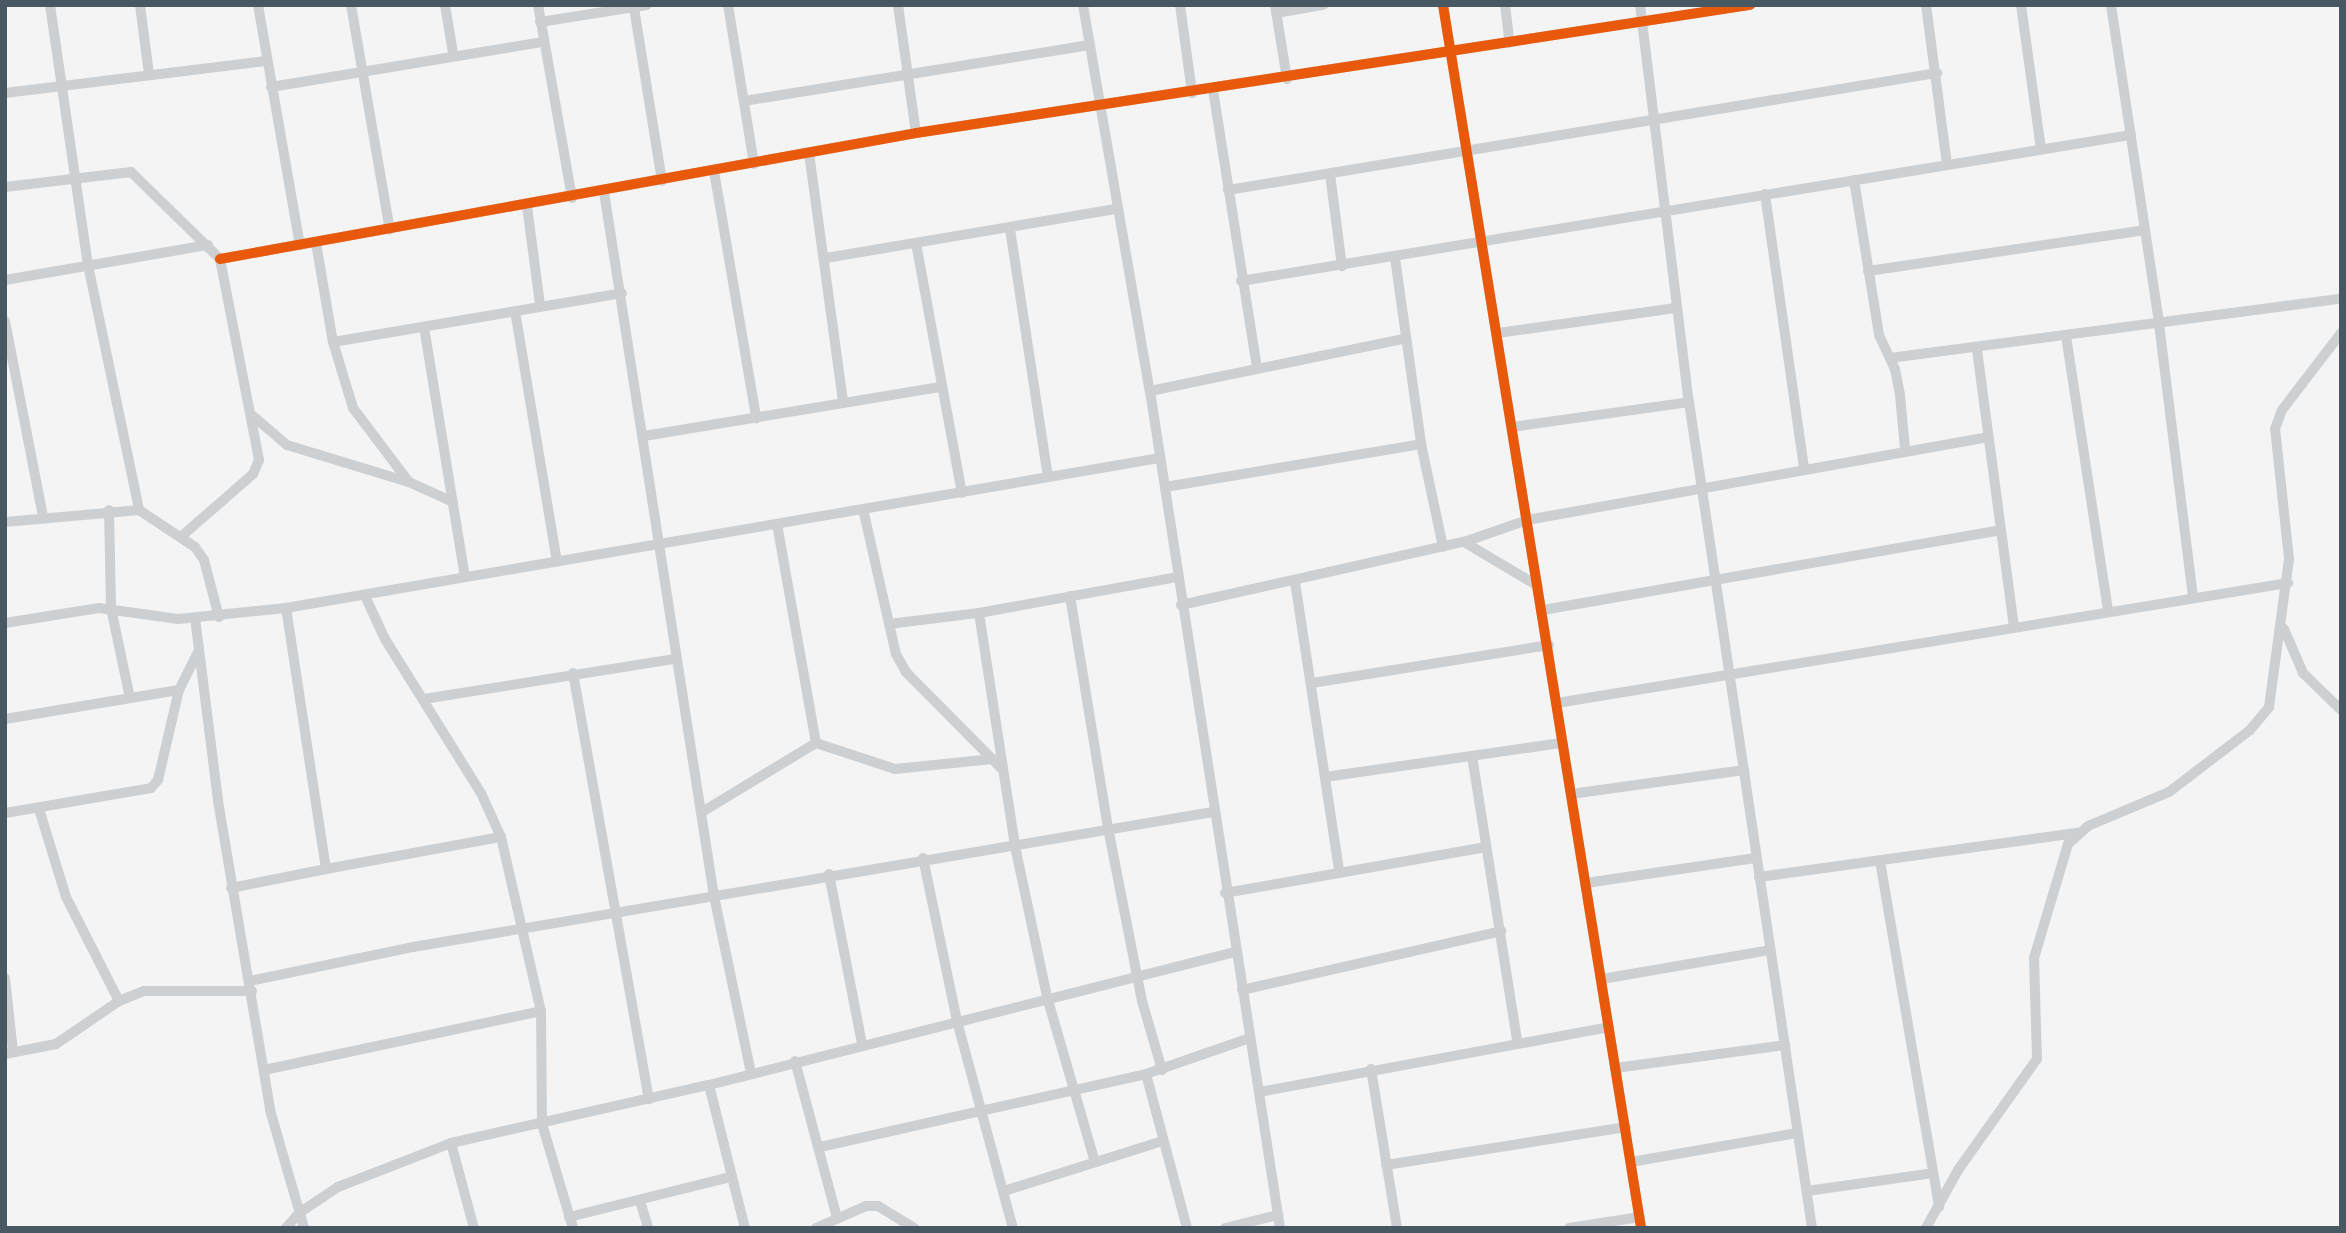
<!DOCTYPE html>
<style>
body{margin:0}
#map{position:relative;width:2346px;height:1233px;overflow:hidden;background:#f4f4f4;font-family:Signika,sans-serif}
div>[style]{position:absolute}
.street>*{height:10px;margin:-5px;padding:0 5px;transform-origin:5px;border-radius:5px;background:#cdd0d3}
.cycleway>*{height:10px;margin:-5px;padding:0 5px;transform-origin:5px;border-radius:5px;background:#e8590c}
span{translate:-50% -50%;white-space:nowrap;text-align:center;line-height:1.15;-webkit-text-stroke:6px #fff;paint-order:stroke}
.frame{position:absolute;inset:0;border:7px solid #485863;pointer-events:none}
</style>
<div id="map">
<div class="street">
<div style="left:50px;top:5px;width:263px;rotate:81.7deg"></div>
<div style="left:88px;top:265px;width:250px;rotate:78.2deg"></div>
<div style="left:140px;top:5px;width:70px;rotate:82.6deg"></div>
<div style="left:258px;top:5px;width:244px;rotate:80.1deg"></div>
<div style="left:351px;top:5px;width:228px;rotate:80.2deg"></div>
<div style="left:445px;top:5px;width:49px;rotate:80.5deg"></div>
<div style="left:538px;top:5px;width:196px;rotate:80deg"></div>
<div style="left:728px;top:5px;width:161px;rotate:80.7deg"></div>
<div style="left:898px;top:5px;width:129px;rotate:82deg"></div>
<div style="left:1083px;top:5px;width:392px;rotate:80.2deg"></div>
<div style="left:1150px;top:391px;width:847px;rotate:81.17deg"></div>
<div style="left:1180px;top:5px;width:89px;rotate:82.2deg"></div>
<div style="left:1275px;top:5px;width:75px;rotate:80.8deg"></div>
<div style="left:1443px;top:5px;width:1239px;rotate:80.8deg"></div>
<div style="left:1505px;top:5px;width:38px;rotate:83deg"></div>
<div style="left:1640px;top:5px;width:400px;rotate:83deg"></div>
<div style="left:1689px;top:402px;width:835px;rotate:81.53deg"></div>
<div style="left:1926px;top:5px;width:160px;rotate:82.5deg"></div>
<div style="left:2021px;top:5px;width:146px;rotate:82.1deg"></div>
<div style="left:2111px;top:5px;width:323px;rotate:81.4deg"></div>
<div style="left:2159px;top:324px;width:274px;rotate:82.9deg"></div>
<div style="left:634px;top:8px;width:175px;rotate:80.8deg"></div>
<div style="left:1276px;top:13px;width:48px;rotate:-9.7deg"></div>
<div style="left:540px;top:22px;width:108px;rotate:-9deg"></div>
<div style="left:271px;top:87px;width:276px;rotate:-9.4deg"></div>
<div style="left:1213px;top:90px;width:281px;rotate:81deg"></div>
<div style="left:5px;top:93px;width:264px;rotate:-7deg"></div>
<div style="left:744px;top:101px;width:350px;rotate:-9.2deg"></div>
<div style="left:809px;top:153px;width:251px;rotate:82.2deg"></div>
<div style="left:714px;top:171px;width:251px;rotate:80.3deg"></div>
<div style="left:1330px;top:174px;width:93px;rotate:82.6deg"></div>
<div style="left:1854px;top:180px;width:157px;rotate:80.8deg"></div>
<div style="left:1879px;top:335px;width:38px;rotate:65deg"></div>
<div style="left:1895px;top:369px;width:26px;rotate:79deg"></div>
<div style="left:1900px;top:395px;width:54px;rotate:84.7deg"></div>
<div style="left:5px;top:187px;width:127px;rotate:-6.8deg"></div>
<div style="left:131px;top:172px;width:124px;rotate:44.3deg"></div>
<div style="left:220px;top:259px;width:205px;rotate:79deg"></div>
<div style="left:259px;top:460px;width:15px;rotate:113deg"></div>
<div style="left:253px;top:474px;width:94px;rotate:138.9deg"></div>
<div style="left:1228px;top:190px;width:719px;rotate:-9.37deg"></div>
<div style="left:604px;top:192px;width:713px;rotate:81.12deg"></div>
<div style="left:714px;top:896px;width:181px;rotate:78.2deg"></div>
<div style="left:1765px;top:194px;width:277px;rotate:81.9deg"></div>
<div style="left:527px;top:206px;width:100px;rotate:82.5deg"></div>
<div style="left:1010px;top:229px;width:251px;rotate:81.3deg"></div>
<div style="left:316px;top:243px;width:100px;rotate:80.3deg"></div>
<div style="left:333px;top:342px;width:69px;rotate:73.1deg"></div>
<div style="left:353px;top:408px;width:93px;rotate:52.9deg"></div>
<div style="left:916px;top:243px;width:254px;rotate:79.6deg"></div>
<div style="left:826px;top:258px;width:295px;rotate:-9.6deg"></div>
<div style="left:1395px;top:258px;width:188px;rotate:82deg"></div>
<div style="left:1421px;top:444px;width:105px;rotate:77.9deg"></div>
<div style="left:220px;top:259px;width:707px;rotate:-10.26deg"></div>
<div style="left:916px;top:133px;width:844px;rotate:-8.73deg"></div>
<div style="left:1868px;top:271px;width:279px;rotate:-8.4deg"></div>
<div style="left:5px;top:280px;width:206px;rotate:-9.8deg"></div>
<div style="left:1241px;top:281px;width:902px;rotate:-9.32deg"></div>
<div style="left:515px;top:311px;width:254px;rotate:80.5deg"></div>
<div style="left:5px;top:321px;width:199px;rotate:79deg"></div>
<div style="left:424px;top:327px;width:253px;rotate:80.7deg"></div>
<div style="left:1498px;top:333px;width:181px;rotate:-8deg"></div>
<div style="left:2066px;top:336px;width:277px;rotate:81.3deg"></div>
<div style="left:333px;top:342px;width:293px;rotate:-9.6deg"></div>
<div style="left:1977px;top:350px;width:279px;rotate:82.4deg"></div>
<div style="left:1890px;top:358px;width:455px;rotate:-7.5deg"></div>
<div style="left:1150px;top:391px;width:259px;rotate:-11.6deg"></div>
<div style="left:253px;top:416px;width:45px;rotate:40.5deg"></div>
<div style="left:287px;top:445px;width:127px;rotate:16.9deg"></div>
<div style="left:409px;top:482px;width:48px;rotate:24.4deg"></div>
<div style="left:1512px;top:427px;width:179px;rotate:-8deg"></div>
<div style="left:644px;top:436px;width:300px;rotate:-9.4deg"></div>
<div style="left:1165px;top:487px;width:260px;rotate:-9.5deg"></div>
<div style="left:863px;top:509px;width:149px;rotate:77.2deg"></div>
<div style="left:896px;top:654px;width:21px;rotate:61deg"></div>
<div style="left:906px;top:672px;width:136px;rotate:45.3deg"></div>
<div style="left:109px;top:510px;width:98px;rotate:88.8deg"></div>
<div style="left:111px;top:608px;width:92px;rotate:78.1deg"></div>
<div style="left:5px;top:522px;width:135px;rotate:-5.1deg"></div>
<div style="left:139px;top:510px;width:67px;rotate:33.5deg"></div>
<div style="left:195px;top:547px;width:16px;rotate:55deg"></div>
<div style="left:204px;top:560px;width:59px;rotate:75.3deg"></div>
<div style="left:777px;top:524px;width:222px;rotate:79.9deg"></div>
<div style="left:1464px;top:542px;width:86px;rotate:30.7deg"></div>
<div style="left:1295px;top:582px;width:291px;rotate:81.3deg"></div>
<div style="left:365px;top:596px;width:47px;rotate:65.1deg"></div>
<div style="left:385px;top:639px;width:181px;rotate:58.1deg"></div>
<div style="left:481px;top:793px;width:48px;rotate:65.6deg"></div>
<div style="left:501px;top:837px;width:179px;rotate:77.1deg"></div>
<div style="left:541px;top:1011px;width:113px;rotate:89.5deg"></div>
<div style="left:542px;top:1124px;width:109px;rotate:73.4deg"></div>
<div style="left:1070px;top:596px;width:240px;rotate:80.7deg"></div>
<div style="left:1109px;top:833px;width:171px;rotate:78.9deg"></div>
<div style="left:1142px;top:1001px;width:72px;rotate:73.8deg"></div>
<div style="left:1181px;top:605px;width:290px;rotate:-12.6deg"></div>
<div style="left:1464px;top:542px;width:67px;rotate:-19.2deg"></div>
<div style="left:1527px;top:520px;width:466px;rotate:-10.2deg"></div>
<div style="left:1543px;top:610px;width:461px;rotate:-9.9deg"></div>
<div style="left:979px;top:613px;width:201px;rotate:-10.3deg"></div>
<div style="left:195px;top:618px;width:184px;rotate:82.8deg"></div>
<div style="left:218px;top:801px;width:313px;rotate:80.4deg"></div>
<div style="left:270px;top:1110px;width:123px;rotate:73.9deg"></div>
<div style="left:5px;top:623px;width:95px;rotate:-9.1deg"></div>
<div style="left:99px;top:608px;width:80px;rotate:7.9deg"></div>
<div style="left:178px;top:619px;width:109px;rotate:-5.8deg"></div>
<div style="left:286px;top:608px;width:887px;rotate:-9.74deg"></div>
<div style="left:889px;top:624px;width:91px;rotate:-7deg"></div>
<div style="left:979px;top:613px;width:236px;rotate:81.2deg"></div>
<div style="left:1015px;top:846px;width:154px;rotate:78deg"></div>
<div style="left:1047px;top:997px;width:172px;rotate:73.8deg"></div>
<div style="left:2284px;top:629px;width:48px;rotate:66.6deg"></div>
<div style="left:2303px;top:673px;width:53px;rotate:44.2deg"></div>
<div style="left:573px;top:673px;width:433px;rotate:79.9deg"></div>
<div style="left:1312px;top:683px;width:240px;rotate:-9.1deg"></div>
<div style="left:424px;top:699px;width:254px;rotate:-9.1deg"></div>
<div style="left:1557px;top:703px;width:741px;rotate:-9.32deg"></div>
<div style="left:5px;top:719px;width:176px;rotate:-9.5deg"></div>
<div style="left:816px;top:743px;width:83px;rotate:18.2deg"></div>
<div style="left:895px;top:769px;width:98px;rotate:-5.9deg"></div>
<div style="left:1472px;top:756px;width:289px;rotate:81deg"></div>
<div style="left:1325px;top:777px;width:239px;rotate:-8.2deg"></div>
<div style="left:1571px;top:794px;width:175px;rotate:-7.9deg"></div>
<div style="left:39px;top:809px;width:92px;rotate:72.9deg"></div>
<div style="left:66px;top:897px;width:117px;rotate:63deg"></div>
<div style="left:702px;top:812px;width:133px;rotate:-31.2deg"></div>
<div style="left:5px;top:813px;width:148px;rotate:-9.7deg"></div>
<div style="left:151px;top:788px;width:11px;rotate:-49deg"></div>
<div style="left:158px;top:780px;width:92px;rotate:-76.9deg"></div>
<div style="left:179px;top:690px;width:45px;rotate:-63.4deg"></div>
<div style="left:923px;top:858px;width:167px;rotate:78.2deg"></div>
<div style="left:957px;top:1021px;width:214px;rotate:74.9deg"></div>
<div style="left:1880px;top:861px;width:351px;rotate:80.3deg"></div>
<div style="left:326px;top:869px;width:178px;rotate:-10.4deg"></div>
<div style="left:829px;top:874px;width:172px;rotate:79deg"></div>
<div style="left:1759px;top:877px;width:322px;rotate:-7.9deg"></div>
<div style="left:1586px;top:883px;width:171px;rotate:-8.4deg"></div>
<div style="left:231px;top:888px;width:97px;rotate:-11.3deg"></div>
<div style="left:326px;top:869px;width:264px;rotate:-98.7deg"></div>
<div style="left:1225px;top:893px;width:265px;rotate:-10deg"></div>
<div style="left:5px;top:978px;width:74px;rotate:83.8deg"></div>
<div style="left:1602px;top:979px;width:170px;rotate:-9.8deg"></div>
<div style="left:250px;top:981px;width:167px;rotate:-11.8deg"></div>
<div style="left:413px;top:947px;width:811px;rotate:-9.58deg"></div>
<div style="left:1242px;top:990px;width:266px;rotate:-12.8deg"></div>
<div style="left:5px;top:1054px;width:52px;rotate:-11.1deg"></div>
<div style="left:56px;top:1044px;width:76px;rotate:-34.3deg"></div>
<div style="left:119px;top:1001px;width:27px;rotate:-22deg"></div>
<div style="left:144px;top:991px;width:108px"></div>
<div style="left:795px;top:1061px;width:163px;rotate:75deg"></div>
<div style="left:1615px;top:1068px;width:172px;rotate:-7.7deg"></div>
<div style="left:1371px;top:1069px;width:161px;rotate:80.7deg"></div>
<div style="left:264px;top:1070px;width:283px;rotate:-12deg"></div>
<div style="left:1146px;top:1074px;width:159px;rotate:75.1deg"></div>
<div style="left:709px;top:1085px;width:147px;rotate:75.9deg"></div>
<div style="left:1259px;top:1092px;width:356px;rotate:-10.5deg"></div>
<div style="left:451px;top:1143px;width:88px;rotate:74.9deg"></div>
<div style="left:820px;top:1147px;width:334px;rotate:-12.6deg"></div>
<div style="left:1146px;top:1074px;width:110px;rotate:-19.1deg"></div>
<div style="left:1631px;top:1162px;width:169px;rotate:-9.9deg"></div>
<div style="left:1386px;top:1165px;width:243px;rotate:-9deg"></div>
<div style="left:1004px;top:1191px;width:167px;rotate:-17.5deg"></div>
<div style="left:1807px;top:1191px;width:127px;rotate:-8.1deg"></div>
<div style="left:640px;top:1201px;width:28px;rotate:73deg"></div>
<div style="left:569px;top:1217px;width:167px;rotate:-13.9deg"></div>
<div style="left:286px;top:1228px;width:20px;rotate:-49deg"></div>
<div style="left:299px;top:1213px;width:47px;rotate:-33.7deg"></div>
<div style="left:338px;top:1187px;width:121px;rotate:-21.3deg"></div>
<div style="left:451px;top:1143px;width:264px;rotate:-12.7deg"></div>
<div style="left:709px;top:1085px;width:543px;rotate:-14.19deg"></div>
<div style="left:816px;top:1228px;width:55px;rotate:-23.7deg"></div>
<div style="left:866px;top:1206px;width:12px"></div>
<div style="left:878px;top:1206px;width:42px;rotate:31.4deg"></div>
<div style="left:1225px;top:1228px;width:55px;rotate:-13.8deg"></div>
<div style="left:1569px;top:1228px;width:72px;rotate:-8.8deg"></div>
<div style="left:1926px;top:1228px;width:66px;rotate:-61.1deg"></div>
<div style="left:1958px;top:1170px;width:136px;rotate:-54.6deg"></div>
<div style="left:2037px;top:1059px;width:101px;rotate:-91.7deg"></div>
<div style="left:2034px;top:958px;width:119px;rotate:-73.4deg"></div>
<div style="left:2068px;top:844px;width:27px;rotate:-42deg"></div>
<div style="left:2088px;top:826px;width:88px;rotate:-22.8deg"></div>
<div style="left:2169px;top:792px;width:102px;rotate:-37.4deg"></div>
<div style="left:2250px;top:730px;width:30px;rotate:-50deg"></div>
<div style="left:2269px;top:707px;width:149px;rotate:-82.3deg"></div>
<div style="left:2289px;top:559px;width:131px;rotate:-96.1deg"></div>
<div style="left:2275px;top:429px;width:20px;rotate:-70deg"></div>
<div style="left:2282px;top:410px;width:97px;rotate:-52.5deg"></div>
</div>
<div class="cycleway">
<div style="left:1443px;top:5px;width:1239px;rotate:80.8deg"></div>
<div style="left:220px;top:259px;width:707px;rotate:-10.26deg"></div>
<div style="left:916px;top:133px;width:844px;rotate:-8.73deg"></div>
</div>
<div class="frame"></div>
</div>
